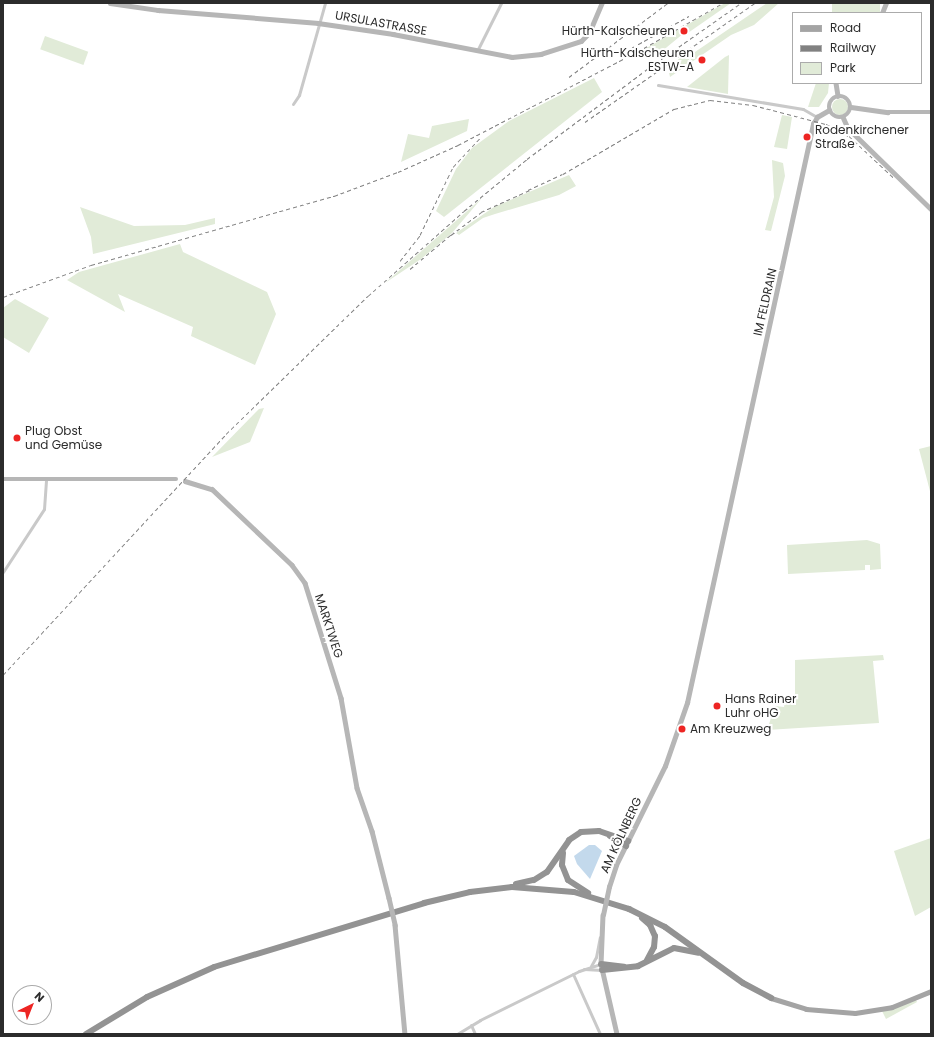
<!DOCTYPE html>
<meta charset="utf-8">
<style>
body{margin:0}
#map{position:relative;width:934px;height:1037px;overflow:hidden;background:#fff;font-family:Poppins,sans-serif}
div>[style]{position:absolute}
.green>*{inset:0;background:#e1ebd8;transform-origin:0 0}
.round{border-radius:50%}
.water>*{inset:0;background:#c3d9ec}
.street>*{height:3px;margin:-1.5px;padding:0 1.5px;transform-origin:1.5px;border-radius:1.5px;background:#c9c9c9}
.secondary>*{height:4.5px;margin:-2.25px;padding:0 2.25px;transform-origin:2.25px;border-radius:2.25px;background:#b6b6b6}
.secondary>.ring{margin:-2.25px;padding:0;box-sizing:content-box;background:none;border:4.5px solid #b6b6b6;border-radius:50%}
.primary>*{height:5px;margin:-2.5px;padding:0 2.5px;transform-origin:2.5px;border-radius:2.5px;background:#a4a4a4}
.highway>*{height:6px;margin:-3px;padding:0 3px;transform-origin:3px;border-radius:3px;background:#939393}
.rail>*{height:1px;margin-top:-0.5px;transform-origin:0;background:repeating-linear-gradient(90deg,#818181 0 4px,transparent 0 7px)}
.secondary-bridge>*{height:4.5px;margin:-2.25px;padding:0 2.25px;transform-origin:2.25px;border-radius:2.25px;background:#b6b6b6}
.dots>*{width:11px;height:11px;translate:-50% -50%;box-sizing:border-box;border:2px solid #fff;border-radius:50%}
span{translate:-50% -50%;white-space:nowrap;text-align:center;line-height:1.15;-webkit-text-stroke:4px #fff;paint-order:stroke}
.street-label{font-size:12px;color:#2c2c2c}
.poi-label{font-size:12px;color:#2c2c2c}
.right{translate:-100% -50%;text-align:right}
.left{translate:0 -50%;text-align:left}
.frame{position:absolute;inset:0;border:4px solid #2c2c2c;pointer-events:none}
.legend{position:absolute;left:792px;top:12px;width:130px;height:72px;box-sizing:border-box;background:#fff;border:1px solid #ababab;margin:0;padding:5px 7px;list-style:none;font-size:12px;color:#2c2c2c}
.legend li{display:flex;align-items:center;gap:8px;height:20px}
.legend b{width:20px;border:1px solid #ababab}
.north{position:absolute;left:12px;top:985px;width:40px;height:40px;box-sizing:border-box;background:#fff;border:1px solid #ababab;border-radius:50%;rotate:43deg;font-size:11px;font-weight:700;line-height:16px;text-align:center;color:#2c2c2c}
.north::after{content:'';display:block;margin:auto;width:14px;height:18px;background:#ed2523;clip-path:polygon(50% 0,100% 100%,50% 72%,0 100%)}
</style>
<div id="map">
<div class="green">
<div style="clip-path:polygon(725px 3px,731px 3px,685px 35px,684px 33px,661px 52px,648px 57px,643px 50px)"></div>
<div style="clip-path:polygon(767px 3px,779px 3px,754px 25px,731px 35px,670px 77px,668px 68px,691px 49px,695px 52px)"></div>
<div style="left:832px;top:3px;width:48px;height:10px"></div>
<div style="left:45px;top:36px;width:46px;height:14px;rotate:20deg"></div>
<div style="clip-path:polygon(729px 55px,728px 94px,687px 87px,725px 57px)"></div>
<div style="clip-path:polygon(594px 78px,602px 92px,444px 217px,436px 211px,456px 169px,472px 148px,509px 121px)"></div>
<div style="clip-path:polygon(816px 83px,829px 83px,828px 93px,819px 107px,808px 107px)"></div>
<div class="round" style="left:832px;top:99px;width:16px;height:16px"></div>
<div style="clip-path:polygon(782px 115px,792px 117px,787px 149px,774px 147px)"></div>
<div style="clip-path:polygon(469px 119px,467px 131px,401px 162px,408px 134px,429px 138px,432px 126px)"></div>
<div style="clip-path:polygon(772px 160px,783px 163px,785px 176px,771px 231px,765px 230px,774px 197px)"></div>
<div style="clip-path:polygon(569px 175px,576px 186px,559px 195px,495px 214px,483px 218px,459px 235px,456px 233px,494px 207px)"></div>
<div style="clip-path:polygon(482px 198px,452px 233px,421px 259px,385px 283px)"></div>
<div style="clip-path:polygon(80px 207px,134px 226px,185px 225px,215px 218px,215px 224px,93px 254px,91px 237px)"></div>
<div style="clip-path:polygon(180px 244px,183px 252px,267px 292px,276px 314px,255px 365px,191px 336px,193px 327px,118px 294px,125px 312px,67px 280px,79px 272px)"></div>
<div style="clip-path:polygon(15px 299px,49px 318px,29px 353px,3px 337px,3px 308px)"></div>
<div style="clip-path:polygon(264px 408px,250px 442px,212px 457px,259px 409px)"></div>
<div style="clip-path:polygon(931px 446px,931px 495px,919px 449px)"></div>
<div style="clip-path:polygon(867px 540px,880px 544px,881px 569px,870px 570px,870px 565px,865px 565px,865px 570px,788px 574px,787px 545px)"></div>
<div style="clip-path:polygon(883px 655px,884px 660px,873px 661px,879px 723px,767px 730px,775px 706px,784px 707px,786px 696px,795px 696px,795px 660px)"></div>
<div style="clip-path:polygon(931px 838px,931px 907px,915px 916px,894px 851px)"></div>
<div style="clip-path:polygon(916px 1000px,917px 1002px,886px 1019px,882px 1011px)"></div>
</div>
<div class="water">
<div style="clip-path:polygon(589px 845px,595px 845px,602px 851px,590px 879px,577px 864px,574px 856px)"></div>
</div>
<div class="street">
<div style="left:477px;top:51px;width:54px;rotate:-63.4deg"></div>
<div style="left:658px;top:85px;width:147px;rotate:9.4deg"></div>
<div style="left:803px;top:109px;width:16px;rotate:30deg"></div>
<div style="left:293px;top:104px;width:11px;rotate:-56deg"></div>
<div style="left:299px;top:95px;width:96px;rotate:-74.2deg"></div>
<div style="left:3px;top:572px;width:75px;rotate:-56.9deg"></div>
<div style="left:44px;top:509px;width:30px;rotate:-86deg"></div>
<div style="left:591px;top:966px;width:10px;rotate:-61deg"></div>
<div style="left:596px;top:957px;width:20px;rotate:-79deg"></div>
<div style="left:584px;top:969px;width:18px;rotate:3deg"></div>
<div style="left:573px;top:974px;width:66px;rotate:65.8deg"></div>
<div style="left:471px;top:1025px;width:10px;rotate:66deg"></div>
<div style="left:457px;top:1034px;width:27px;rotate:-31deg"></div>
<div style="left:480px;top:1020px;width:110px;rotate:-26.3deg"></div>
<div style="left:579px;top:971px;width:23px;rotate:-18deg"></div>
</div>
<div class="secondary">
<div style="left:110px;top:3px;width:49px;rotate:8.3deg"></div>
<div style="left:158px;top:10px;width:161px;rotate:4.6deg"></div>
<div style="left:318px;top:23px;width:76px;rotate:8.3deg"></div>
<div style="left:393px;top:34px;width:121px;rotate:10.9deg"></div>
<div style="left:512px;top:57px;width:29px;rotate:-6deg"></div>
<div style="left:541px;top:54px;width:42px;rotate:-18deg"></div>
<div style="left:581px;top:41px;width:11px;rotate:-45deg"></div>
<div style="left:589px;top:33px;width:33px;rotate:-67deg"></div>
<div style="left:882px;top:13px;width:11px;rotate:-68deg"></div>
<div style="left:836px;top:83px;width:13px;rotate:81deg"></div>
<div class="ring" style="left:829px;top:96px;width:17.5px;height:17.5px"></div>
<div style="left:851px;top:107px;width:37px;rotate:8deg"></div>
<div style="left:888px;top:112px;width:43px"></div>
<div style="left:843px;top:117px;width:12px;rotate:66deg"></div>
<div style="left:848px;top:128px;width:116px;rotate:44.3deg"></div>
<div style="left:3px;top:479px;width:173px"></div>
<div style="left:185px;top:481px;width:28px;rotate:17deg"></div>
<div style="left:212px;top:489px;width:110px;rotate:43.5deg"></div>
<div style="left:292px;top:565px;width:22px;rotate:54deg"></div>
<div style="left:305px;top:583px;width:121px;rotate:72.6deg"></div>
<div style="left:341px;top:698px;width:91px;rotate:79.9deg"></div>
<div style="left:357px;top:788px;width:46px;rotate:70.8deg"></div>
<div style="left:372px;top:831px;width:69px;rotate:75.8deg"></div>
<div style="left:609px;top:887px;width:23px;rotate:-72deg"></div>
<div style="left:616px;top:865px;width:110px;rotate:-63.7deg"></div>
<div style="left:665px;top:766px;width:67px;rotate:-70.8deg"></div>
<div style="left:687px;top:703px;width:593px;rotate:-77.72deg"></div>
<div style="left:813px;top:124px;width:8px;rotate:-60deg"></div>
<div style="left:817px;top:117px;width:14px;rotate:-30deg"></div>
<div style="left:603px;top:915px;width:49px;rotate:92.3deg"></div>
<div style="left:601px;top:964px;width:72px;rotate:77.1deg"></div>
<div style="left:395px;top:925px;width:109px;rotate:84.8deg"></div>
</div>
<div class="primary">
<div style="left:771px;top:998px;width:37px;rotate:17deg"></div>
<div style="left:806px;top:1009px;width:49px;rotate:4.7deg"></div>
<div style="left:855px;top:1013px;width:37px;rotate:-9deg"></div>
<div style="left:892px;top:1007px;width:42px;rotate:-22.3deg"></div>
</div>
<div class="highway">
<div style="left:610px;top:836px;width:19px;rotate:32deg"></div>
<div style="left:563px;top:853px;width:12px;rotate:95deg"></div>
<div style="left:562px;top:865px;width:16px;rotate:68deg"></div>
<div style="left:568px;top:880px;width:24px;rotate:33deg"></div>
<div style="left:516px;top:884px;width:18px;rotate:-13deg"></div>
<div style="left:534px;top:880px;width:15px;rotate:-32deg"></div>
<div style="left:547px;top:872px;width:39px;rotate:-55deg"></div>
<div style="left:569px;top:840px;width:14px;rotate:-34deg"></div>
<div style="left:581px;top:832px;width:18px;rotate:-3deg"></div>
<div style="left:599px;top:831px;width:31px;rotate:19deg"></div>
<div style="left:642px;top:918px;width:11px;rotate:41deg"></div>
<div style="left:650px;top:925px;width:12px;rotate:66deg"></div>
<div style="left:655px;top:936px;width:11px;rotate:95deg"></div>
<div style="left:654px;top:947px;width:15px;rotate:118deg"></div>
<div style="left:601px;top:964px;width:23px;rotate:7deg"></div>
<div style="left:602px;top:970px;width:36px;rotate:-6deg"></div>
<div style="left:638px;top:966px;width:40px;rotate:-26.6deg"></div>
<div style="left:674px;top:948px;width:25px;rotate:11deg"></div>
<div style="left:86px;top:1034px;width:71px;rotate:-31.2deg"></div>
<div style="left:147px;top:997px;width:73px;rotate:-24.1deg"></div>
<div style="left:214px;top:967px;width:220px;rotate:-16.9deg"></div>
<div style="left:424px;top:903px;width:47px;rotate:-13.4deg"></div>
<div style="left:470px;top:892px;width:42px;rotate:-6.8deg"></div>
<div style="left:512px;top:887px;width:62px;rotate:4.6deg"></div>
<div style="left:574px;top:892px;width:58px;rotate:17.2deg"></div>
<div style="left:629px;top:909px;width:40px;rotate:26.6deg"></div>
<div style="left:665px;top:927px;width:96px;rotate:35.7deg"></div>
<div style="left:743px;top:983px;width:32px;rotate:28deg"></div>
</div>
<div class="rail">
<div style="left:626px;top:51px;width:72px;rotate:-29.1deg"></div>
<div style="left:569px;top:77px;width:124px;rotate:-36.8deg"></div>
<div style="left:585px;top:122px;width:208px;rotate:-35deg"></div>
<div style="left:528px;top:190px;width:38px;rotate:-25deg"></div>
<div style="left:563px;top:174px;width:129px;rotate:-30.4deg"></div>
<div style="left:674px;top:109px;width:37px;rotate:-14deg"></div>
<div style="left:710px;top:100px;width:43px;rotate:6.6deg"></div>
<div style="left:753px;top:105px;width:75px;rotate:14.6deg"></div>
<div style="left:826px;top:124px;width:26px;rotate:28deg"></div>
<div style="left:849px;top:136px;width:62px;rotate:43deg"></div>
<div style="left:451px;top:235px;width:38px;rotate:-37deg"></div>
<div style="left:481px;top:212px;width:56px;rotate:-24.3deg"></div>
<div style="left:400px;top:261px;width:33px;rotate:-52deg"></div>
<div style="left:420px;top:235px;width:76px;rotate:-64.1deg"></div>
<div style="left:453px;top:167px;width:41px;rotate:-47deg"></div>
<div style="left:410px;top:269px;width:57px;rotate:-40.1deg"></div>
<div style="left:3px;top:297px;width:94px;rotate:-20deg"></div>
<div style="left:91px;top:265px;width:253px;rotate:-15.9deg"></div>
<div style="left:334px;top:196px;width:68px;rotate:-20.6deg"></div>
<div style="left:398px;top:172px;width:66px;rotate:-24.2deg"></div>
<div style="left:458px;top:145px;width:210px;rotate:-27.5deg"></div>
<div style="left:644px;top:48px;width:91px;rotate:-29.7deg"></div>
<div style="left:3px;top:675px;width:328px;rotate:-47.2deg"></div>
<div style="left:226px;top:434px;width:198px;rotate:-44.2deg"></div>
<div style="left:368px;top:296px;width:128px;rotate:-41.5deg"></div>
<div style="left:464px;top:211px;width:82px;rotate:-39.5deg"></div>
<div style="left:527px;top:159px;width:154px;rotate:-36.8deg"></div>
<div style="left:650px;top:67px;width:111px;rotate:-35.1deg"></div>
</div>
<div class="secondary-bridge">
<div style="left:389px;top:898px;width:28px;rotate:77deg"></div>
<div style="left:603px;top:915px;width:29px;rotate:-78deg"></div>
</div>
<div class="dots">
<div style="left:684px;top:31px;background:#ed2523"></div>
<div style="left:702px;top:60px;background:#ed2523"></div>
<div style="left:807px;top:137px;background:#ed2523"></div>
<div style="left:17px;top:438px;background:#ed2523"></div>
<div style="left:717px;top:706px;background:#ed2523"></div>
<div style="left:682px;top:729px;background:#ed2523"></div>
</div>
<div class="street-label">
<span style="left:381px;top:23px;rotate:10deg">URSULASTRASSE</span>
<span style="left:765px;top:302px;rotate:-77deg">IM FELDRAIN</span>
<span style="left:329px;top:626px;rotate:72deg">MARKTWEG</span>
<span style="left:621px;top:835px;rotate:-65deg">AM KÖLNBERG</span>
</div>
<div class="poi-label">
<span class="right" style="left:675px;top:31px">Hürth-Kalscheuren</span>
<span class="right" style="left:694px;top:60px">Hürth-Kalscheuren<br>ESTW-A</span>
<span class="left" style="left:815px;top:137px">Rodenkirchener<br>Straße</span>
<span class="left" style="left:25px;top:438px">Plug Obst<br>und Gemüse</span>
<span class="left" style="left:725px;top:706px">Hans Rainer<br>Luhr oHG</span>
<span class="left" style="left:690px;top:729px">Am Kreuzweg</span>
</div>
<div class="frame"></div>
<ul class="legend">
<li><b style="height:5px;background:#a4a4a4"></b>Road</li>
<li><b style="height:5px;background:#818181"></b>Railway</li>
<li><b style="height:11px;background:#e1ebd8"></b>Park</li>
</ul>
<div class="north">N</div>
</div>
